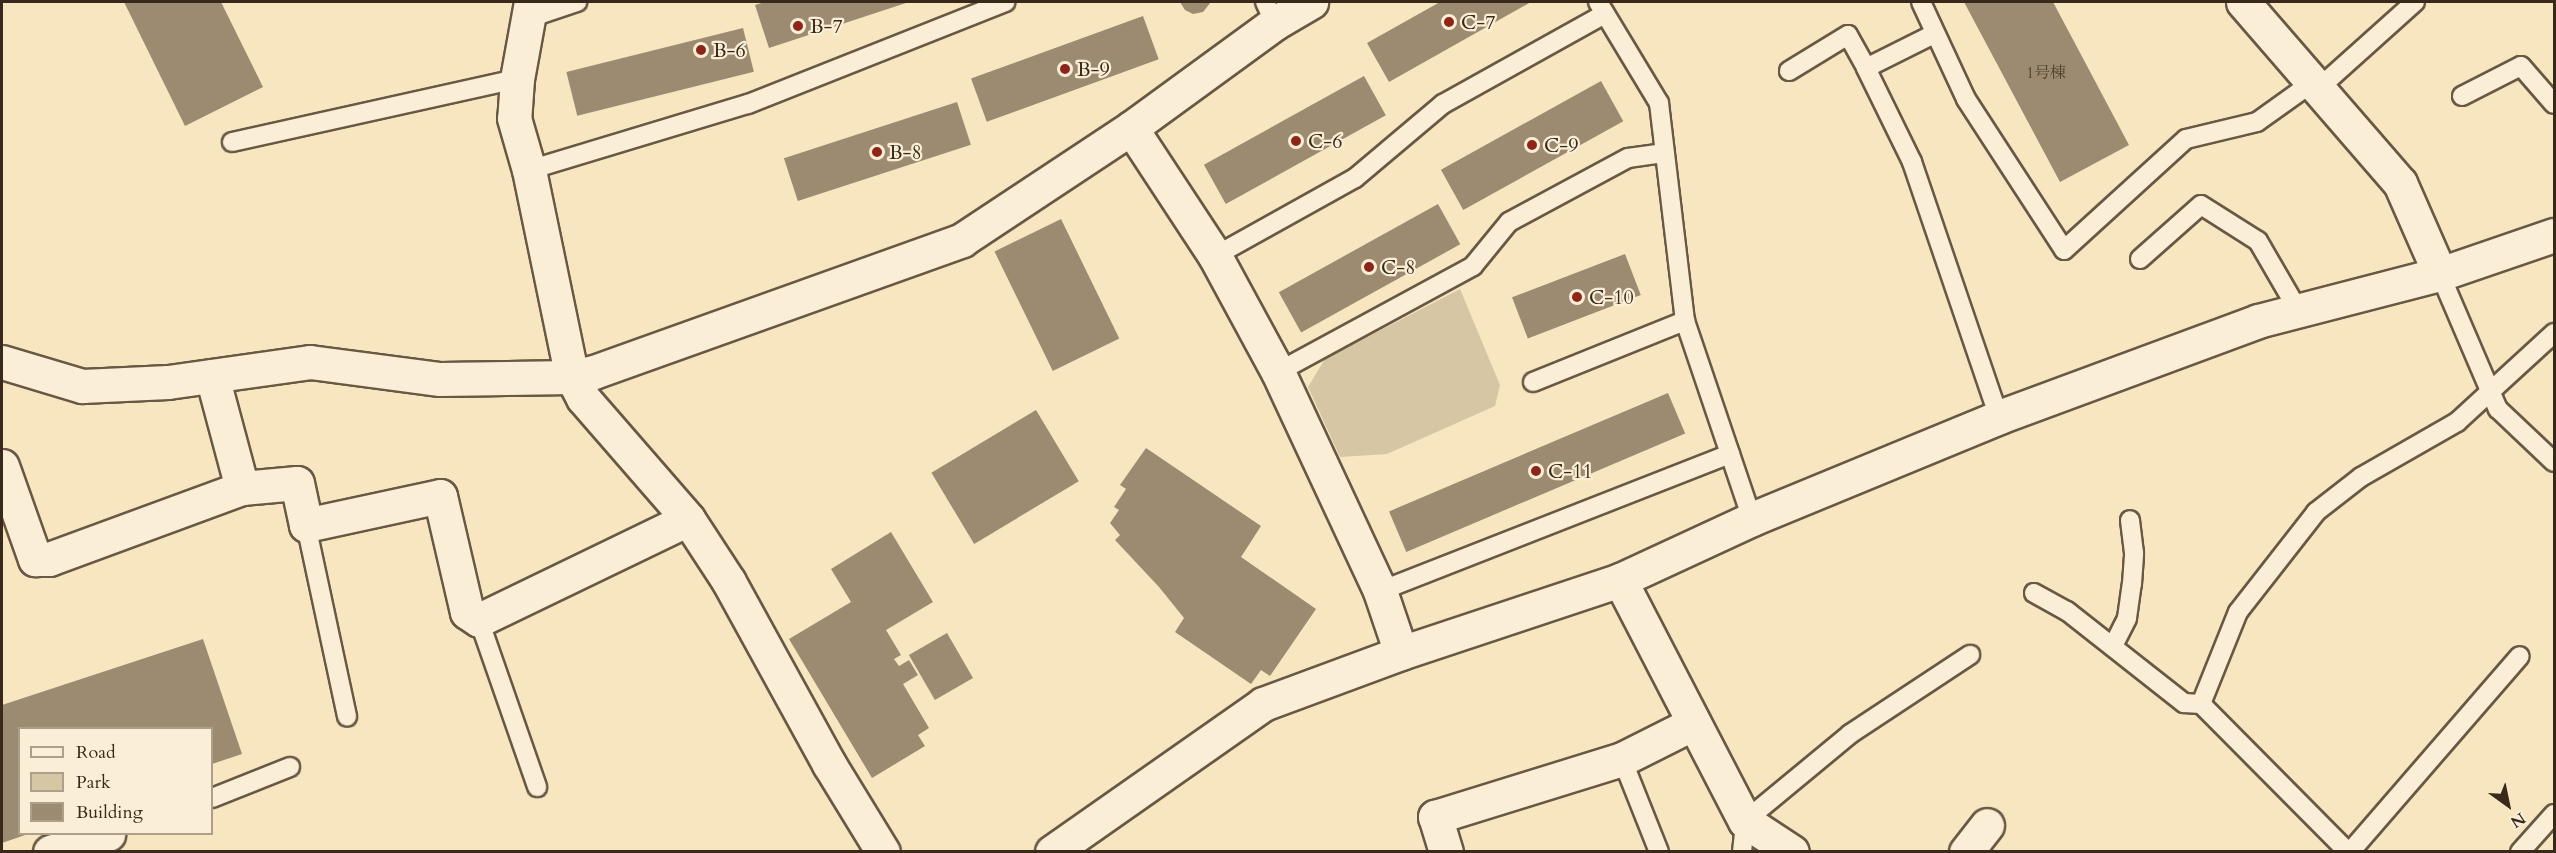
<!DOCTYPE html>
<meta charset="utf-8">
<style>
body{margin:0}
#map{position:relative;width:2556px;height:853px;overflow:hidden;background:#f7e6c0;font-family:Cardo,"Noto Serif JP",serif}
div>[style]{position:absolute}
.green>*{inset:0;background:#d7c6a4}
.building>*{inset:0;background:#9c8b70;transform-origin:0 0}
.roads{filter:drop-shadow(2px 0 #685844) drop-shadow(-2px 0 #685844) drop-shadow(0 2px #685844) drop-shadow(0 -2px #685844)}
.lane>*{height:18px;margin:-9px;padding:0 9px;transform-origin:9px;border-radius:9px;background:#faefd6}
.street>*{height:33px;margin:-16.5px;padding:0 16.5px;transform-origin:16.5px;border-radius:16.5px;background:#faefd6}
.dots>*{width:16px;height:16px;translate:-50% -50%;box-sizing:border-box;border:3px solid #faefd6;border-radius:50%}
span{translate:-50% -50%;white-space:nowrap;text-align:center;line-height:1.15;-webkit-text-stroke:4.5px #faefd6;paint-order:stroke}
.number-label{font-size:16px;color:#524230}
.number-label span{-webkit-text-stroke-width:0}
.poi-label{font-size:20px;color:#39291a}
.left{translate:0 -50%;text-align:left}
.frame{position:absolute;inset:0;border:3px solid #39291a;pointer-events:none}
.legend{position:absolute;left:18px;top:727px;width:195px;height:108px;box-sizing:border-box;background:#faefd6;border:2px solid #ada08b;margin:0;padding:8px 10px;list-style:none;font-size:18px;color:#39291a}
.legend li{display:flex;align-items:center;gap:12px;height:30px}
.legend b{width:30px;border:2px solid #ada08b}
.north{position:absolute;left:2478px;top:775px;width:60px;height:60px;-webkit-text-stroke:4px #faefd6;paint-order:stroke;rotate:147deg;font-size:16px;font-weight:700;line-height:24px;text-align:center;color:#39291a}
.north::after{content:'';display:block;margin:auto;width:21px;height:27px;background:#39291a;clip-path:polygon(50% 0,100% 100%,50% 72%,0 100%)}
</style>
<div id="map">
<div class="green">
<div style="clip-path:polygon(1460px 289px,1500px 385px,1495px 406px,1387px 454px,1340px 457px,1308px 387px,1325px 359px)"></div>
</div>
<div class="building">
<div style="clip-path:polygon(124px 2px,221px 2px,263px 87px,185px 126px)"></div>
<div style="clip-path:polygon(765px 2px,909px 2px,769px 48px,755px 5px)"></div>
<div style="clip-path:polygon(1180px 2px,1211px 2px,1203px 12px,1193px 14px,1185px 10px)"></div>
<div style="clip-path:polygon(1440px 2px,1531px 2px,1389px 82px,1367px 43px)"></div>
<div style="clip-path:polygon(1964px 2px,2053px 2px,2129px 145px,2060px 182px)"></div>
<div style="left:1143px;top:16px;width:46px;height:183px;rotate:70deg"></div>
<div style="left:743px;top:28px;width:45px;height:182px;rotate:76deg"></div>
<div style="left:1364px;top:76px;width:45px;height:183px;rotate:61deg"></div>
<div style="left:1601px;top:81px;width:46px;height:183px;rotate:61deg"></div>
<div style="left:957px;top:102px;width:45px;height:182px;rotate:72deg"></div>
<div style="left:1438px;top:204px;width:46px;height:182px;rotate:61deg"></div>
<div style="left:1061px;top:219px;width:133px;height:74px;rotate:64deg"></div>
<div style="left:1625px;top:254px;width:44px;height:121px;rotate:69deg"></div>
<div style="left:1668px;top:393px;width:44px;height:303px;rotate:67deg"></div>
<div style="left:1036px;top:410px;width:83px;height:122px;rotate:59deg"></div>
<div style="clip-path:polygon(1146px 448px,1261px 526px,1241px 557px,1316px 609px,1270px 676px,1261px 670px,1251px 684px,1175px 632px,1184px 618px,1159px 587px,1115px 540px,1120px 535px,1110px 523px,1119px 510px,1114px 507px,1126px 489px,1120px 485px)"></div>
<div style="clip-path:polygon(891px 532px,933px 602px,886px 630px,901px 655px,894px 659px,899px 666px,909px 660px,918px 675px,903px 684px,929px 728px,918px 735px,925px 746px,872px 778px,789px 639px,851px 602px,831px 569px)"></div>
<div style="left:947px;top:633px;width:52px;height:44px;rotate:60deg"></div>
<div style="clip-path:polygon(203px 639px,242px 754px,212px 764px,212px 728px,20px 728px,20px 834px,28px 834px,2px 843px,2px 705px)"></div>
</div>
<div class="roads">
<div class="lane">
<div style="left:1265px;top:2px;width:23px;rotate:65deg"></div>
<div style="left:1598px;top:2px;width:118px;rotate:58.9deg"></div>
<div style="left:1659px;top:103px;width:220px;rotate:83.2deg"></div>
<div style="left:1685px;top:321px;width:209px;rotate:71.3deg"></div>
<div style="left:1921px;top:2px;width:107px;rotate:65.1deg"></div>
<div style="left:1966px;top:99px;width:180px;rotate:57deg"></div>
<div style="left:2064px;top:250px;width:165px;rotate:-42.3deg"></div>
<div style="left:2186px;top:139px;width:73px;rotate:-13.5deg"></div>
<div style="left:2257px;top:122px;width:69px;rotate:-35.5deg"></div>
<div style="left:529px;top:18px;width:51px;rotate:-18.4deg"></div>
<div style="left:1934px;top:34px;width:76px;rotate:153.4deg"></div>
<div style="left:1866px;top:68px;width:105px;rotate:63.9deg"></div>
<div style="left:1912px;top:162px;width:269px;rotate:71.2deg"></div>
<div style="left:1789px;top:71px;width:69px;rotate:-31.4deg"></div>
<div style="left:1848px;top:35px;width:38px;rotate:61deg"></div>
<div style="left:2319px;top:88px;width:129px;rotate:-41.9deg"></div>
<div style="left:2462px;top:96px;width:66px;rotate:-27deg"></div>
<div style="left:2521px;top:66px;width:50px;rotate:49deg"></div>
<div style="left:232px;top:142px;width:292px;rotate:-12.5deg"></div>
<div style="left:529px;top:170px;width:229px;rotate:-16.8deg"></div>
<div style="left:748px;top:104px;width:277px;rotate:-21.6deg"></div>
<div style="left:1215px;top:256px;width:160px;rotate:-29.1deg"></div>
<div style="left:1355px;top:178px;width:115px;rotate:-40.1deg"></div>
<div style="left:1443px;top:104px;width:185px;rotate:-29.1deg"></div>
<div style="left:2140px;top:259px;width:81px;rotate:-41.5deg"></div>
<div style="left:2201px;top:205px;width:67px;rotate:32.3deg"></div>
<div style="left:2258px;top:241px;width:80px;rotate:59.9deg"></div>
<div style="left:2440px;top:274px;width:147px;rotate:66.8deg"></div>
<div style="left:2498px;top:409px;width:77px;rotate:43.4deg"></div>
<div style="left:1278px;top:372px;width:222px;rotate:-28.5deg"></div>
<div style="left:1473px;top:266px;width:57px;rotate:-50.7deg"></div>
<div style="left:1509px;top:222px;width:135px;rotate:-28.3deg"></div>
<div style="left:1628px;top:158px;width:37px;rotate:-8deg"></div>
<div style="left:1533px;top:382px;width:164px;rotate:-21.9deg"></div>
<div style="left:306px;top:525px;width:196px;rotate:77.9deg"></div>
<div style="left:1380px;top:591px;width:376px;rotate:-21.4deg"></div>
<div style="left:2034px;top:593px;width:38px;rotate:29deg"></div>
<div style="left:2067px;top:611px;width:149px;rotate:38.2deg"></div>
<div style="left:2184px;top:703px;width:17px;rotate:3deg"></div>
<div style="left:479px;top:620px;width:177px;rotate:70.8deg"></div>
<div style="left:2113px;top:646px;width:31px;rotate:-63deg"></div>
<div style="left:2127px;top:618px;width:34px;rotate:-82deg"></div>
<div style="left:2132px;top:584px;width:31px;rotate:-86deg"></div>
<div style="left:2134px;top:553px;width:33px;rotate:-97deg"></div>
<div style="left:1622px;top:759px;width:100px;rotate:68.3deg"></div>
<div style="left:212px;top:798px;width:84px;rotate:-21.7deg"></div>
<div style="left:1742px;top:852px;width:31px;rotate:-84deg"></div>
<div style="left:1745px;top:821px;width:136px;rotate:-39.6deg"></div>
<div style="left:1850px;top:734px;width:144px;rotate:-33.4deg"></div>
<div style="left:2348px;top:852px;width:209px;rotate:-134.8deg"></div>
<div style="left:2201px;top:704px;width:99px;rotate:-68.1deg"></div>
<div style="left:2238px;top:612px;width:127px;rotate:-52deg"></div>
<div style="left:2316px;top:512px;width:57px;rotate:-37.9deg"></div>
<div style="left:2361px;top:477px;width:111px;rotate:-29.8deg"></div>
<div style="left:2457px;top:422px;width:132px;rotate:-42.5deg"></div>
<div style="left:2350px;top:852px;width:259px;rotate:-49.1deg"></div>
<div style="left:2520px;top:852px;width:51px;rotate:-48.2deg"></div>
</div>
<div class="street">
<div style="left:531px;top:2px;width:78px;rotate:100.3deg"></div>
<div style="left:517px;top:79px;width:39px;rotate:94deg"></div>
<div style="left:514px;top:118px;width:54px;rotate:73.9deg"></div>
<div style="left:529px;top:170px;width:211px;rotate:78.3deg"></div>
<div style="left:572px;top:377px;width:24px;rotate:62deg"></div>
<div style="left:583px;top:398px;width:160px;rotate:49deg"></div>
<div style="left:688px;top:519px;width:75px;rotate:56.9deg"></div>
<div style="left:729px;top:582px;width:208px;rotate:61.2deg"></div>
<div style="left:829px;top:764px;width:103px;rotate:58.5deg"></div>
<div style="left:2243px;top:2px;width:240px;rotate:49.1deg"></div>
<div style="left:2400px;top:183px;width:99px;rotate:66.3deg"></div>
<div style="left:1131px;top:128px;width:153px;rotate:56.7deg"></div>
<div style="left:1215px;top:256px;width:132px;rotate:61.5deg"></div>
<div style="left:1278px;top:372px;width:242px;rotate:65deg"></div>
<div style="left:1380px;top:591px;width:65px;rotate:71.3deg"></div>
<div style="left:2px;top:362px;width:84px;rotate:16.7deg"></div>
<div style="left:82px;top:386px;width:86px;rotate:-2.7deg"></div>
<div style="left:168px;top:382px;width:143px;rotate:-8deg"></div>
<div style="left:310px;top:362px;width:131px;rotate:7.5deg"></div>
<div style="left:440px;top:379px;width:132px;rotate:-0.9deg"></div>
<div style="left:572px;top:377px;width:23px;rotate:-13deg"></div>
<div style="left:594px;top:372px;width:391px;rotate:-19.7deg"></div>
<div style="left:962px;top:240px;width:203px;rotate:-33.5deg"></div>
<div style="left:1131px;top:128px;width:178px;rotate:-36.1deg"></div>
<div style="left:1275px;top:23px;width:42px;rotate:-30.3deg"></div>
<div style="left:212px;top:376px;width:116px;rotate:75deg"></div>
<div style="left:242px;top:488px;width:55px;rotate:-5.2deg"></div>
<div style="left:297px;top:483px;width:43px;rotate:77.9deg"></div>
<div style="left:306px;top:525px;width:137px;rotate:-12.2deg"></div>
<div style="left:440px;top:496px;width:119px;rotate:76.9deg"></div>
<div style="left:467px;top:612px;width:14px;rotate:34deg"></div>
<div style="left:479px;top:620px;width:232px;rotate:-25.8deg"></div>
<div style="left:2px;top:466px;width:99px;rotate:70.5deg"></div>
<div style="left:35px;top:559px;width:14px"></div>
<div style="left:49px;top:559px;width:206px;rotate:-20.2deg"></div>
<div style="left:1620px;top:580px;width:271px;rotate:62.6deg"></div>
<div style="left:1745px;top:821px;width:56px;rotate:33.4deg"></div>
<div style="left:50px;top:852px;width:61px;rotate:-17.2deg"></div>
<div style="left:1052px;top:852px;width:258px;rotate:-35deg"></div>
<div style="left:1263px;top:704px;width:147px;rotate:-20.3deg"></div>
<div style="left:1401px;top:653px;width:231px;rotate:-18.4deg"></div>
<div style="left:1620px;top:580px;width:145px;rotate:-24.8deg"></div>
<div style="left:1752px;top:519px;width:267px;rotate:-22.4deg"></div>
<div style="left:1999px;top:417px;width:276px;rotate:-20.3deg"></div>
<div style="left:2258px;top:321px;width:188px;rotate:-14.5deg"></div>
<div style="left:2440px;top:274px;width:120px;rotate:-18.9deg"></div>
<div style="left:1446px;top:852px;width:37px;rotate:-107deg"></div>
<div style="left:1435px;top:817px;width:196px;rotate:-17.2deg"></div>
<div style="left:1622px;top:759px;width:80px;rotate:-26.6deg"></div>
<div style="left:1966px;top:852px;width:34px;rotate:-52deg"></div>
</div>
</div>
<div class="dots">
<div style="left:1449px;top:22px;background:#8f2418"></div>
<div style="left:798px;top:26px;background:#8f2418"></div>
<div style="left:701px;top:50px;background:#8f2418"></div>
<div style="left:1065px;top:69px;background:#8f2418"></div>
<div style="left:1296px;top:141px;background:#8f2418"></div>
<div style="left:1532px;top:145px;background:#8f2418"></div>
<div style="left:877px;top:152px;background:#8f2418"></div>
<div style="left:1369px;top:267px;background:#8f2418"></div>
<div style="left:1577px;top:297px;background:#8f2418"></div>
<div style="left:1536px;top:471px;background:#8f2418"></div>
</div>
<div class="number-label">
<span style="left:2046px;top:73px">1号棟</span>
</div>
<div class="poi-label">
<span class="left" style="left:1461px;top:22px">C-7</span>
<span class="left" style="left:810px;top:26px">B-7</span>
<span class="left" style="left:713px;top:50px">B-6</span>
<span class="left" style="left:1077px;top:69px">B-9</span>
<span class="left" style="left:1308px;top:141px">C-6</span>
<span class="left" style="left:1544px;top:145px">C-9</span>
<span class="left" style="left:889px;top:152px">B-8</span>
<span class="left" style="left:1381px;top:267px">C-8</span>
<span class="left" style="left:1589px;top:297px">C-10</span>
<span class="left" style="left:1548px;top:471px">C-11</span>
</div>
<div class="frame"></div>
<ul class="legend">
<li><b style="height:8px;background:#faefd6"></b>Road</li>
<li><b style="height:16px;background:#d7c6a4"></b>Park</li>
<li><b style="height:16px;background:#9c8b70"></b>Building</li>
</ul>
<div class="north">N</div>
</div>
